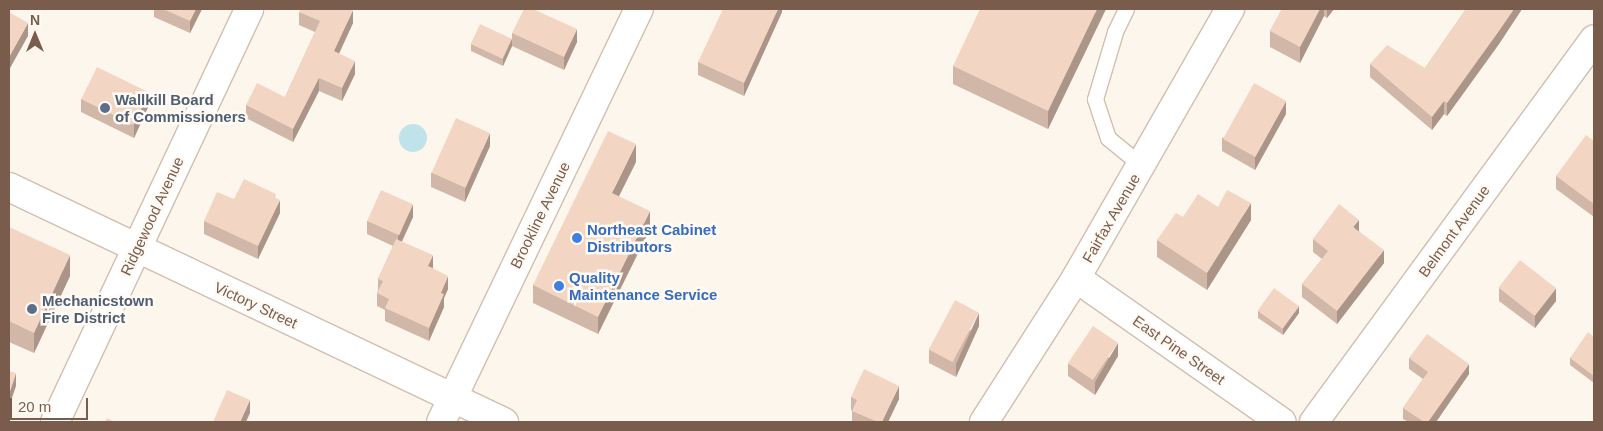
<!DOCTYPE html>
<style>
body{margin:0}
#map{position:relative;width:1603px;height:431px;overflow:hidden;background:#fdf6ec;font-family:Helvetica,sans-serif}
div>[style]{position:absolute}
.water>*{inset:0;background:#bfe3e8}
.round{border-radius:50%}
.roads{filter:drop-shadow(1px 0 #d1beb0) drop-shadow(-1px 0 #d1beb0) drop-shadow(0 1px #d1beb0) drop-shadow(0 -1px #d1beb0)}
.lane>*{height:15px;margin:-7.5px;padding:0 7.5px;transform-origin:7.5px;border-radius:7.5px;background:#fff}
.street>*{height:28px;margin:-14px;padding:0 14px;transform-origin:14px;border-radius:14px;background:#fff}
.wall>*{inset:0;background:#d1b7a8}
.shaded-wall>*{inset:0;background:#aa9588}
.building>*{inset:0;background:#f3d5c3;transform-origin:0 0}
.dots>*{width:14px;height:14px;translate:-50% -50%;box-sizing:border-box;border:2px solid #fffaf3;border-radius:50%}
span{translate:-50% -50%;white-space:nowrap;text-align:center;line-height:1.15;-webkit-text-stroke:5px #fffaf3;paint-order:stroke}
.service-label{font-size:15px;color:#4e5e75;font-weight:700}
.left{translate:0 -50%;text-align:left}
.street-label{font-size:15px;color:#7a5c4d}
.shop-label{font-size:15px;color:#366cbe;font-weight:700}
.frame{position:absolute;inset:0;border:10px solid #7a5c4d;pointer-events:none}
.north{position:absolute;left:10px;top:10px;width:50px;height:50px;-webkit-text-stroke:4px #fffaf3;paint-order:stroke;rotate:0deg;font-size:14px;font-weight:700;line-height:20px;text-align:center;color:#7a5c4d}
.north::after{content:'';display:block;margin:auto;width:18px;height:22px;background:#7a5c4d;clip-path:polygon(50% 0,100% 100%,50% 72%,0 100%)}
.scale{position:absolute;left:10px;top:398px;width:78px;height:22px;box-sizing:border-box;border:2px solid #7a5c4d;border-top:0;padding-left:6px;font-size:15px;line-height:18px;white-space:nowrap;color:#7a5c4d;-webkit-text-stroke:4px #fffaf3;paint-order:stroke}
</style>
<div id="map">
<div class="water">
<div class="round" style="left:399px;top:124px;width:28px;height:28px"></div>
</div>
<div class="roads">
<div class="lane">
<div style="left:1126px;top:9px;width:25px;rotate:116deg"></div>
<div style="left:1115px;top:32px;width:70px;rotate:106.6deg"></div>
<div style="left:1095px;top:99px;width:41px;rotate:71.6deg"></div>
<div style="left:1108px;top:138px;width:43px;rotate:39.3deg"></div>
</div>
<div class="street">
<div style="left:9px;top:187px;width:548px;rotate:25.4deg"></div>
<div style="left:1076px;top:278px;width:251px;rotate:35deg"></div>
<div style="left:55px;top:422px;width:456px;rotate:-64.8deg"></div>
<div style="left:441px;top:422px;width:458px;rotate:-64.4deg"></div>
<div style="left:984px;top:422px;width:171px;rotate:-57.4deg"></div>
<div style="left:1076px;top:278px;width:310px;rotate:-60.2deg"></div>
<div style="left:1314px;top:422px;width:474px;rotate:-53.8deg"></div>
</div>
</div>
<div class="wall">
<div style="clip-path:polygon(154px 9px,202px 9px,190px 33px,154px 17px)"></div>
<div style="clip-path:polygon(782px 9px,782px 12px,744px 96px,698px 75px,698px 62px)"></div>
<div style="clip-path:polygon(1106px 9px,1048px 129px,953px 84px,953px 66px)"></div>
<div style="clip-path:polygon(1282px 9px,1334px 9px,1327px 18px,1324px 16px,1300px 63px,1270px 47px,1270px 31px)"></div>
<div style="clip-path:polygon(1466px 9px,1522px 9px,1499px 44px,1447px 116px,1444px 114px,1432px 130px,1370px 77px,1370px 64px,1425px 68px)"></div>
<div style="clip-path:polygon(299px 12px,353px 23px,339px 54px,355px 74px,342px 101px,319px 91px,293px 142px,246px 118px,246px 105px,285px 97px,315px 32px,299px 25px)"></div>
<div style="clip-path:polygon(512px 33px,577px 42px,564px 70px,512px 46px,503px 66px,471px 51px,471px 44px,512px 39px)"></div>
<div style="clip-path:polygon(81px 99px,149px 105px,134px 138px,81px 112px)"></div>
<div style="clip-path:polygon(1286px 114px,1255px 170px,1222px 151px,1222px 138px)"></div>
<div style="clip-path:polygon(1594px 141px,1594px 217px,1556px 189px,1556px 176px)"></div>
<div style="clip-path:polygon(490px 146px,465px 202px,431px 187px,431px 173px)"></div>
<div style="clip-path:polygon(636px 162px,619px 196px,650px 229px,598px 334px,533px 303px,533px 285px)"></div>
<div style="clip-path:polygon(276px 198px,280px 213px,258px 259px,204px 234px,204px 221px,234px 199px)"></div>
<div style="clip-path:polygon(1218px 207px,1251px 220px,1207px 290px,1157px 257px,1157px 240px,1183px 217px)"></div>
<div style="clip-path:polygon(413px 217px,402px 242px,433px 268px,448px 289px,444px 298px,444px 307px,429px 341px,385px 321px,385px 310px,377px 306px,377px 293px,378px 290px,378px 279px,393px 246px,367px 234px,367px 221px)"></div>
<div style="clip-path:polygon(9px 227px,70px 276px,34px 353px,9px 342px)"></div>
<div style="clip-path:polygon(1359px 231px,1384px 263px,1337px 324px,1302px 297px,1302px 284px,1322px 259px,1313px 252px,1313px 239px)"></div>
<div style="clip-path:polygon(1499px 288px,1556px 301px,1535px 328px,1499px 301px)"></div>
<div style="clip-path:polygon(1258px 311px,1299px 313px,1283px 335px,1258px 318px)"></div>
<div style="clip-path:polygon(979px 326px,956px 377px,929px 363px,929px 350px)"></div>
<div style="clip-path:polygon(1594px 337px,1594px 383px,1570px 365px,1570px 358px)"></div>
<div style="clip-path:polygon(1118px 356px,1095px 395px,1068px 376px,1068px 363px)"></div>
<div style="clip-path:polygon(1409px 358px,1469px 374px,1436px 422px,1408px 422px,1403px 419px,1403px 408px,1423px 379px,1409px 369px)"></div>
<div style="clip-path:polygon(851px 397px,899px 399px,888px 422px,852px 422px,852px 411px,851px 410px)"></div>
</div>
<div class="shaded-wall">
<div style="clip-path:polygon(196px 9px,202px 9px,190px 33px,190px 21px)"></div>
<div style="clip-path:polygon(778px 9px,782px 9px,782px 12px,744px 96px,744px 83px)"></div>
<div style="clip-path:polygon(1097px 9px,1106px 9px,1048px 129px,1048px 111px)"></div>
<div style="clip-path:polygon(1320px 9px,1324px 9px,1324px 16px,1300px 63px,1300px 47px)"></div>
<div style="clip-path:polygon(1327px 9px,1334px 9px,1327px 18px)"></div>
<div style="clip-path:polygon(1514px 9px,1522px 9px,1499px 44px,1447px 116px,1447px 103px)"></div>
<div style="clip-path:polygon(353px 10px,353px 23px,334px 64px,334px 51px)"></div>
<div style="clip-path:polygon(28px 23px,28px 36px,9px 70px,9px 57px)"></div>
<div style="clip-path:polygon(577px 29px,577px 42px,564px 70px,564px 57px)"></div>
<div style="clip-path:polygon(512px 39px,512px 46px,503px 66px,503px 59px)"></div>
<div style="clip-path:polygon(355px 61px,355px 74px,342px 101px,342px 88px)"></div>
<div style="clip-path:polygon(319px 78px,319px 91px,293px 142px,293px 129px)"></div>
<div style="clip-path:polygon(149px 92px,149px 105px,134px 138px,134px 125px)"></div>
<div style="clip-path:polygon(1286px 101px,1286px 114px,1255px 170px,1255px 157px)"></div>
<div style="clip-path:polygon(1444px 101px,1444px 114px,1432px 130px,1432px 117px)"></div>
<div style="clip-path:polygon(490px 133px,490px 146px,465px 202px,465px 189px)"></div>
<div style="clip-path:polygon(636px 144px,636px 162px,612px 210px,612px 193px)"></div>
<div style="clip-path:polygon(280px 200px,280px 213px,258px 259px,258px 246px)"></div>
<div style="clip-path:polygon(1251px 203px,1251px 220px,1207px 290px,1207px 273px)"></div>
<div style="clip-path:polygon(413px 204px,413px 217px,398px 249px,398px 236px)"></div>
<div style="clip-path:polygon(650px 211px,650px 229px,598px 334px,598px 317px)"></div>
<div style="clip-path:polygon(1359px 220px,1359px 233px,1353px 227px)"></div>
<div style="clip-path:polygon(1384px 250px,1384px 263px,1337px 324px,1337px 311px)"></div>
<div style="clip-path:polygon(70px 255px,70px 276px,34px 353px,34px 333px)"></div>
<div style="clip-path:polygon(433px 255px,433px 268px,428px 266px)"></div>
<div style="clip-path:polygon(448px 276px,448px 289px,444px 298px,444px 307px,429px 341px,429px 328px,441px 293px)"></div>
<div style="clip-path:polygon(1556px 288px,1556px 301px,1535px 328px,1535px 315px)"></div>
<div style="clip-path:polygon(1299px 306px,1299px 313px,1283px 335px,1283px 328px)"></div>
<div style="clip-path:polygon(979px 313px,979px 326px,956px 377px,956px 364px)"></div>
<div style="clip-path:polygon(1118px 343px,1118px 356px,1095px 395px,1095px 382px)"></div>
<div style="clip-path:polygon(1469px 364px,1469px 374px,1436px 422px,1428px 422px)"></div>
<div style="clip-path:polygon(16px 373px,16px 386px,9px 407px,9px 394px)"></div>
<div style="clip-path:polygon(899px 386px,899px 399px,888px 422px,882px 422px)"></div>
<div style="clip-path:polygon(250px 400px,250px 413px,246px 422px,240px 422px)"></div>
</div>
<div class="building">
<div style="clip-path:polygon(163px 9px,196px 9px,190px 21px)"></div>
<div style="clip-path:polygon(301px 9px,350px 9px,353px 10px,334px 51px,355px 61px,342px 88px,319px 78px,293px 129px,246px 105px,257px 83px,285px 97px,320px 21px,299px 12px)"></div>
<div style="clip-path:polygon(524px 9px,533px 9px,577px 29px,564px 57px,512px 33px)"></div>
<div style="clip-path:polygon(723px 9px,778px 9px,744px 83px,698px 62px)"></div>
<div style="clip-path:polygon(980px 9px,1097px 9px,1048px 111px,953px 66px)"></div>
<div style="clip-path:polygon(1282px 9px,1320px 9px,1300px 47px,1270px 31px)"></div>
<div style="clip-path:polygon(1466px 9px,1514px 9px,1499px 31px,1447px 103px,1444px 101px,1432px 117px,1370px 64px,1387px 45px,1425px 68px)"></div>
<div style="clip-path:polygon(9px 12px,28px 23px,9px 57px)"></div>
<div style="left:480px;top:24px;width:35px;height:22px;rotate:25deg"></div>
<div style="left:97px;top:67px;width:58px;height:36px;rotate:26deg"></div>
<div style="left:1254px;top:83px;width:37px;height:64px;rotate:29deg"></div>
<div style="left:456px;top:118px;width:37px;height:60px;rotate:24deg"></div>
<div style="clip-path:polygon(608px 131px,636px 144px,612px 193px,650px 211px,598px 317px,533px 285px)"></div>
<div style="clip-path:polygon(1586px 135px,1594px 141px,1594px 204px,1556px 176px)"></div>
<div style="clip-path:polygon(244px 179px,276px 194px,275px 198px,280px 200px,258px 246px,204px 221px,217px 192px,234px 199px)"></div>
<div style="left:381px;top:190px;width:35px;height:34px;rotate:24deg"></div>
<div style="clip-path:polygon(1227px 190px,1251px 203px,1207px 273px,1157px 240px,1176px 213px,1183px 217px,1198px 194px,1218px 207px)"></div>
<div style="clip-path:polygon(1339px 204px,1359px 220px,1353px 227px,1384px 250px,1337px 311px,1302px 284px,1328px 251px,1313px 239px)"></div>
<div style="clip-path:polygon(9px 227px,70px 255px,34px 333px,9px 321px)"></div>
<div style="clip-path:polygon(396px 239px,433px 255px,428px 266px,448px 276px,441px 293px,444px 294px,429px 328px,385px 308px,389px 299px,377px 293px,383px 281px,378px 279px)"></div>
<div style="left:1520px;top:260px;width:46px;height:35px;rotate:38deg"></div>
<div style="left:1274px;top:288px;width:31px;height:28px;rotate:36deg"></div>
<div style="left:955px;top:300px;width:27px;height:56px;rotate:28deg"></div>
<div style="left:1093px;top:326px;width:30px;height:45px;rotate:34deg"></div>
<div style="clip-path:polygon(1588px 332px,1594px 337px,1594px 376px,1570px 358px)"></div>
<div style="clip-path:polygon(1427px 334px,1469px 364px,1428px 422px,1424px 422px,1403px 408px,1428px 372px,1409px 358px)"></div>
<div style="clip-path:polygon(864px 369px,899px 386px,882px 422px,878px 422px,852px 411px,857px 400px,851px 397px)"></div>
<div style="clip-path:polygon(9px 371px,16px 373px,9px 394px)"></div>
<div style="clip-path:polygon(227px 390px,250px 400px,240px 422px,213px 422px)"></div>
<div style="clip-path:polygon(107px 418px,115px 422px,105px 422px)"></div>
</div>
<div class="dots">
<div style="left:105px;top:108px;background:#5c6f8a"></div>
<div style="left:577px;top:238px;background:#3f7fe0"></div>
<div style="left:559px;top:286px;background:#3f7fe0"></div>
<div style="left:32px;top:309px;background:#5c6f8a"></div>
</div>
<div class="service-label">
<span class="left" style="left:115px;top:108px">Wallkill Board<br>of Commissioners</span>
<span class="left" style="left:42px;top:309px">Mechanicstown<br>Fire District</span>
</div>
<div class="street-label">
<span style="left:540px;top:215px;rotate:-64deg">Brookline Avenue</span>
<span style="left:152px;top:216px;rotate:-65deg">Ridgewood Avenue</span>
<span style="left:1111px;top:218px;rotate:-60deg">Fairfax Avenue</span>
<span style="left:1454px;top:231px;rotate:-54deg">Belmont Avenue</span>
<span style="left:256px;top:305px;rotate:25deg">Victory Street</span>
<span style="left:1179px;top:350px;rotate:35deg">East Pine Street</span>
</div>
<div class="shop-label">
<span class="left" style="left:587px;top:238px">Northeast Cabinet<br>Distributors</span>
<span class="left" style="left:569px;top:286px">Quality<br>Maintenance Service</span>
</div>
<div class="frame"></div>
<div class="north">N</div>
<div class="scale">20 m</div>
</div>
